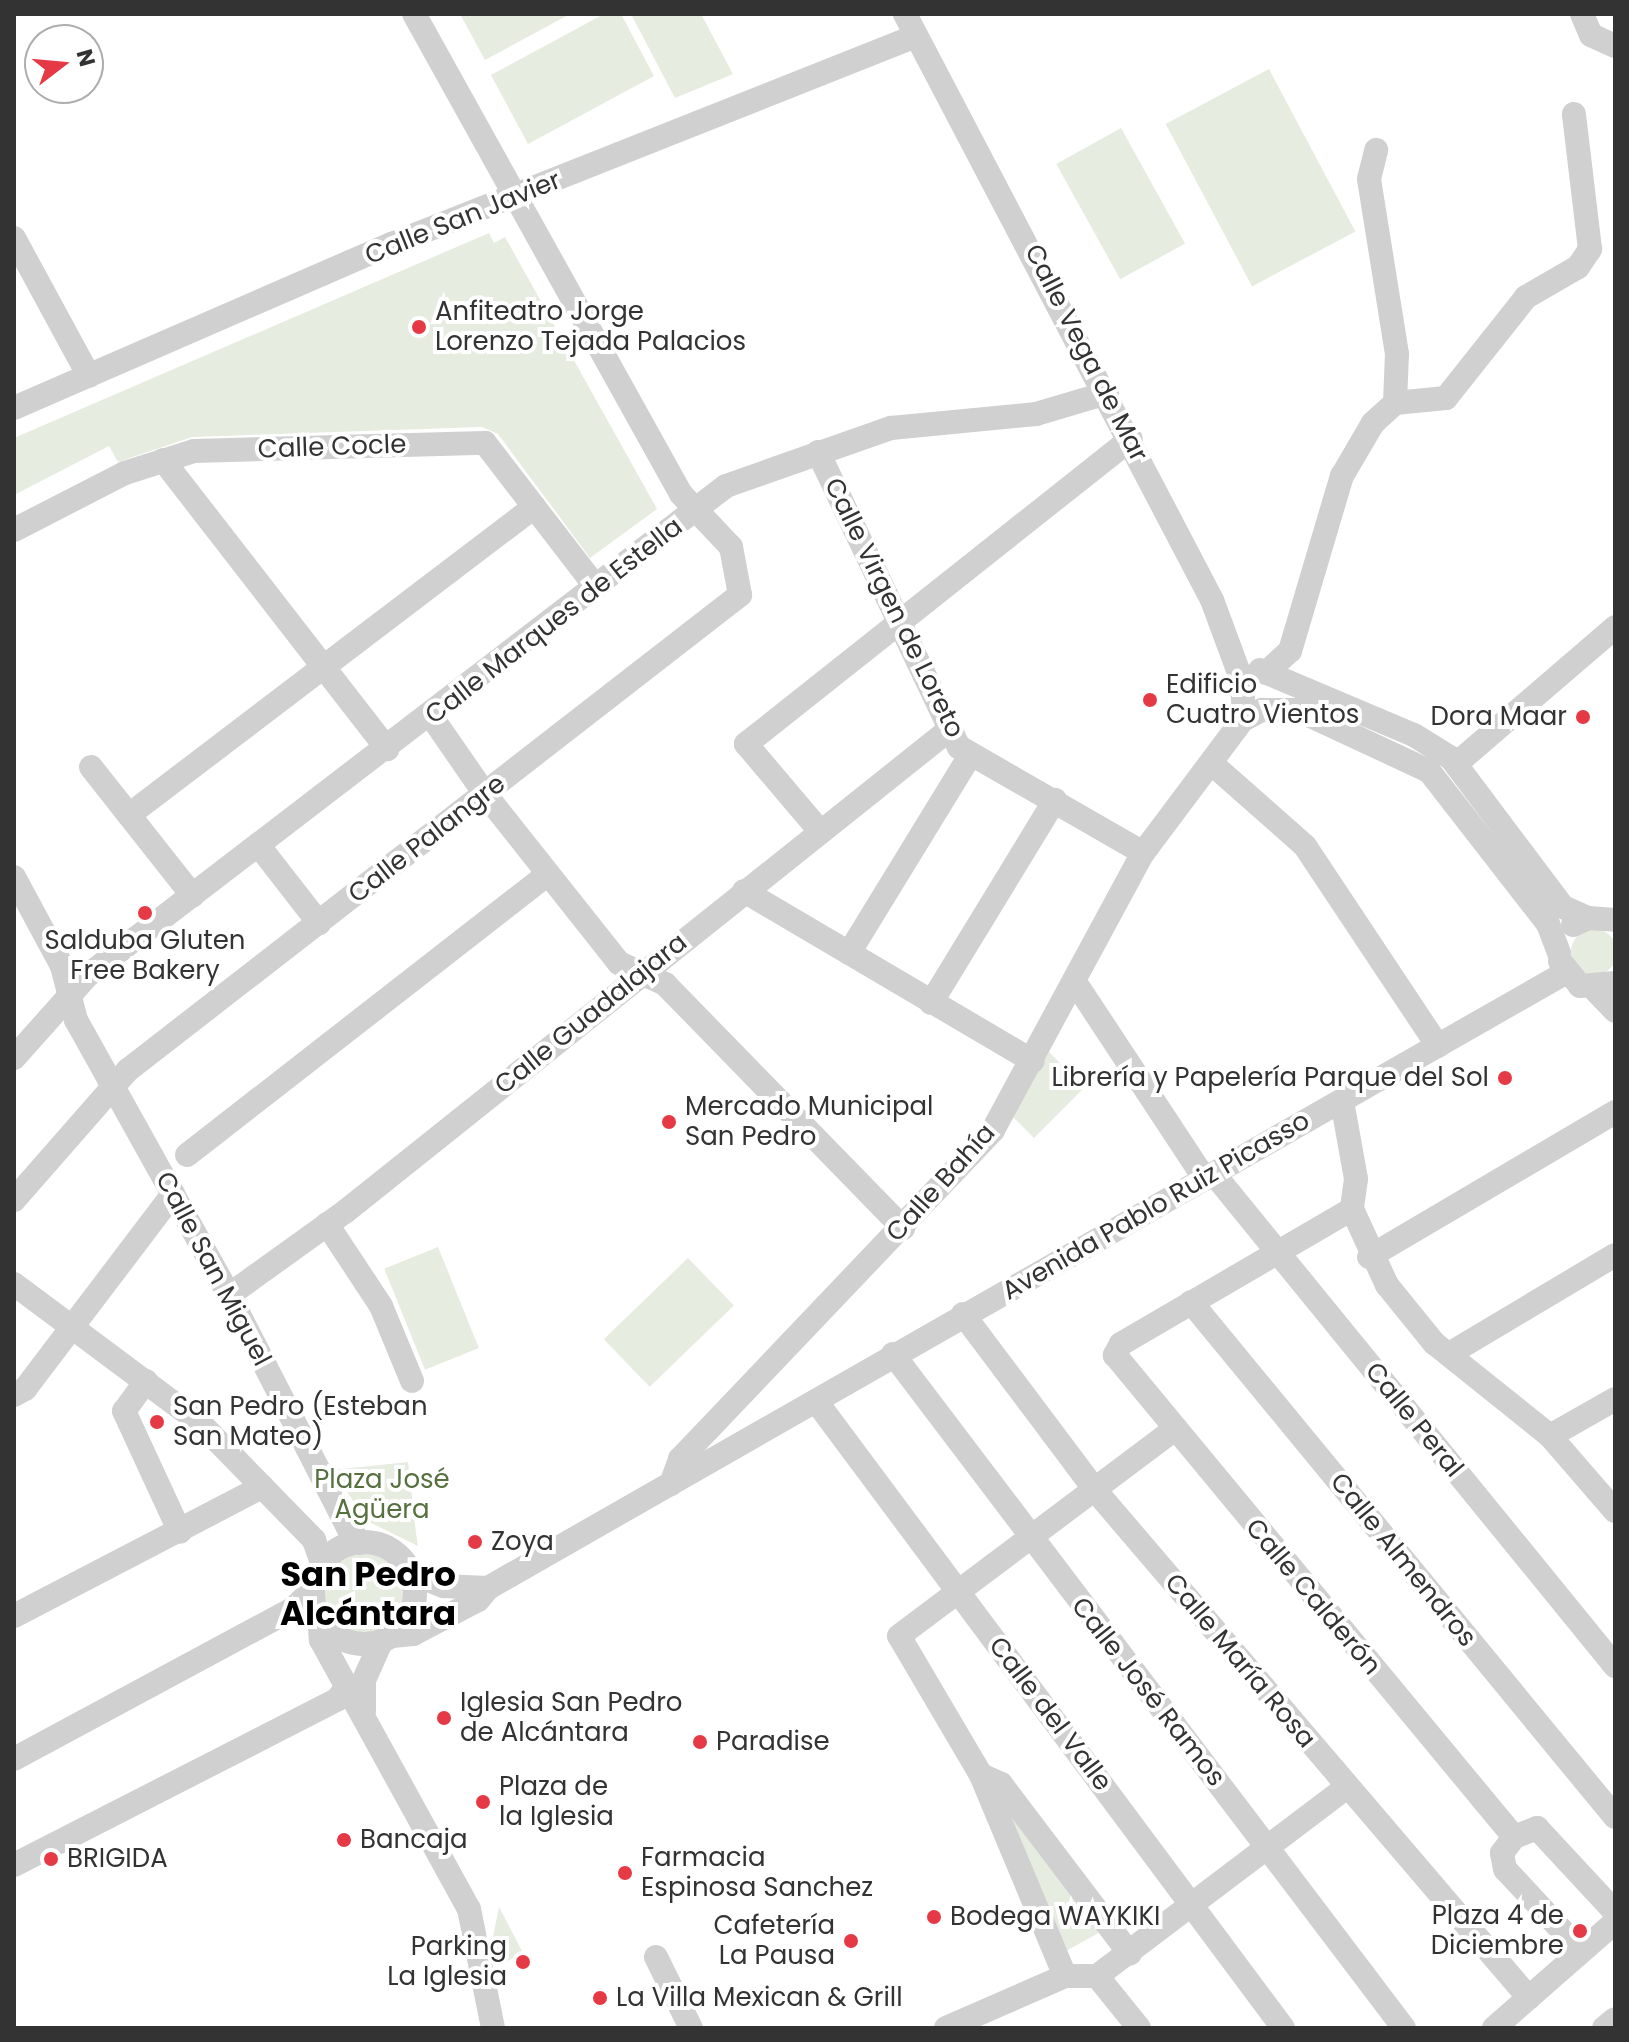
<!DOCTYPE html>
<meta charset="utf-8">
<style>
body{margin:0}
#map{position:relative;width:1629px;height:2042px;overflow:hidden;background:#fff;font-family:Poppins,sans-serif}
div>[style]{position:absolute}
.green>*{inset:0;background:#e6ecdf;transform-origin:0 0}
.round{border-radius:50%}
.minor>*{height:24px;margin:-12px;padding:0 12px;transform-origin:12px;border-radius:12px;background:#d0d0d0}
.minor>.ring{margin:-12px;padding:0;box-sizing:content-box;background:none;border:24px solid #d0d0d0;border-radius:50%}
.dots>*{width:22px;height:22px;translate:-50% -50%;box-sizing:border-box;border:4px solid #fff;border-radius:50%}
span{translate:-50% -50%;white-space:nowrap;text-align:center;line-height:1.15;-webkit-text-stroke:8px #fff;paint-order:stroke}
.street-label{font-size:26px;color:#333}
.poi-label{font-size:26px;color:#333}
.left{translate:0 -50%;text-align:left}
.right{translate:-100% -50%;text-align:right}
.park-label{font-size:26px;color:#56703f}
.district-label{font-size:34px;color:#000;font-weight:700}
.frame{position:absolute;inset:0;border:16px solid #333;pointer-events:none}
.north{position:absolute;left:24px;top:24px;width:80px;height:80px;box-sizing:border-box;background:#fff;border:2px solid #adadad;border-radius:50%;rotate:74deg;font-size:22px;font-weight:700;line-height:32px;text-align:center;color:#333}
.north::after{content:'';display:block;margin:auto;width:28px;height:36px;background:#e63946;clip-path:polygon(50% 0,100% 100%,50% 72%,0 100%)}
</style>
<div id="map">
<div class="green">
<div style="clip-path:polygon(460px 14px,570px 14px,485px 60px)"></div>
<div style="clip-path:polygon(604px 14px,621px 14px,654px 76px,528px 144px,491px 75px)"></div>
<div style="clip-path:polygon(631px 14px,701px 14px,733px 74px,675px 98px)"></div>
<div style="left:1269px;top:69px;width:184px;height:117px;rotate:62deg"></div>
<div style="left:1121px;top:128px;width:132px;height:74px;rotate:61deg"></div>
<div style="clip-path:polygon(489px 233px,494px 243px,505px 237px,657px 509px,590px 558px,498px 434px,482px 427px,192px 437px,118px 462px,109px 446px,14px 495px,14px 438px)"></div>
<div class="round" style="left:1571px;top:929px;width:46px;height:46px"></div>
<div style="clip-path:polygon(1049px 1052px,1084px 1088px,1034px 1138px,1009px 1113px)"></div>
<div style="left:438px;top:1247px;width:109px;height:58px;rotate:68deg"></div>
<div style="left:688px;top:1258px;width:66px;height:117px;rotate:46deg"></div>
<div style="clip-path:polygon(408px 1462px,416px 1533px,418px 1546px,367px 1521px,332px 1470px)"></div>
<div class="round" style="left:325px;top:1553px;width:82px;height:82px"></div>
<div style="clip-path:polygon(1018px 1816px,1104px 1930px,1064px 1952px,1007px 1823px)"></div>
<div style="clip-path:polygon(499px 1907px,523px 1953px,498px 1966px,492px 1942px)"></div>
</div>
<div class="minor">
<div style="left:1582px;top:14px;width:23px;rotate:67deg"></div>
<div style="left:1591px;top:35px;width:26px;rotate:25deg"></div>
<div style="left:14px;top:238px;width:157px;rotate:61.5deg"></div>
<div style="left:1395px;top:403px;width:51px;rotate:-5.6deg"></div>
<div style="left:1446px;top:398px;width:129px;rotate:-51.6deg"></div>
<div style="left:1526px;top:297px;width:60px;rotate:-30deg"></div>
<div style="left:1578px;top:267px;width:22px;rotate:-56deg"></div>
<div style="left:1590px;top:249px;width:136px;rotate:-96.8deg"></div>
<div style="left:14px;top:408px;width:412px;rotate:-23.5deg"></div>
<div style="left:392px;top:244px;width:564px;rotate:-21.65deg"></div>
<div style="left:818px;top:452px;width:327px;rotate:64.5deg"></div>
<div style="left:959px;top:747px;width:212px;rotate:29.9deg"></div>
<div style="left:163px;top:460px;width:366px;rotate:52.2deg"></div>
<div style="left:14px;top:530px;width:125px;rotate:-27.2deg"></div>
<div style="left:125px;top:473px;width:72px;rotate:-17.7deg"></div>
<div style="left:194px;top:451px;width:291px;rotate:-1.6deg"></div>
<div style="left:485px;top:443px;width:182px;rotate:52.4deg"></div>
<div style="left:1260px;top:670px;width:167px;rotate:22.9deg"></div>
<div style="left:1414px;top:735px;width:44px;rotate:31.9deg"></div>
<div style="left:1451px;top:758px;width:186px;rotate:53.1deg"></div>
<div style="left:1563px;top:907px;width:27px;rotate:24deg"></div>
<div style="left:1266px;top:673px;width:33px;rotate:-43deg"></div>
<div style="left:1290px;top:651px;width:183px;rotate:-73.5deg"></div>
<div style="left:1342px;top:476px;width:61px;rotate:-59.7deg"></div>
<div style="left:1373px;top:423px;width:30px;rotate:-42deg"></div>
<div style="left:1395px;top:403px;width:49px;rotate:-87.7deg"></div>
<div style="left:1397px;top:354px;width:177px;rotate:-99.1deg"></div>
<div style="left:1369px;top:179px;width:30px;rotate:-76deg"></div>
<div style="left:431px;top:716px;width:95px;rotate:55.3deg"></div>
<div style="left:485px;top:794px;width:216px;rotate:51.6deg"></div>
<div style="left:619px;top:963px;width:51px;rotate:24.5deg"></div>
<div style="left:665px;top:984px;width:341px;rotate:45.7deg"></div>
<div style="left:1241px;top:721px;width:24px;rotate:-28deg"></div>
<div style="left:1262px;top:710px;width:36px"></div>
<div style="left:1298px;top:710px;width:145px;rotate:25deg"></div>
<div style="left:1429px;top:771px;width:194px;rotate:52.1deg"></div>
<div style="left:1548px;top:924px;width:31px;rotate:69deg"></div>
<div style="left:1211px;top:763px;width:125px;rotate:41.4deg"></div>
<div style="left:1305px;top:846px;width:240px;rotate:56.4deg"></div>
<div style="left:1456px;top:764px;width:210px;rotate:-40.7deg"></div>
<div style="left:91px;top:767px;width:164px;rotate:51.7deg"></div>
<div style="left:129px;top:815px;width:509px;rotate:-37.25deg"></div>
<div style="left:819px;top:830px;width:113px;rotate:-130.3deg"></div>
<div style="left:746px;top:744px;width:491px;rotate:-38.4deg"></div>
<div style="left:259px;top:846px;width:98px;rotate:52.1deg"></div>
<div style="left:14px;top:877px;width:101px;rotate:61.7deg"></div>
<div style="left:62px;top:966px;width:56px;rotate:75.5deg"></div>
<div style="left:76px;top:1020px;width:315px;rotate:60.9deg"></div>
<div style="left:229px;top:1295px;width:262px;rotate:62.9deg"></div>
<div style="left:348px;top:1528px;width:20px;rotate:49deg"></div>
<div style="left:744px;top:891px;width:335px;rotate:30.5deg"></div>
<div style="left:1573px;top:925px;width:17px;rotate:-25deg"></div>
<div style="left:1588px;top:918px;width:27px;rotate:4deg"></div>
<div style="left:849px;top:953px;width:233px;rotate:-58.5deg"></div>
<div style="left:1560px;top:961px;width:32px;rotate:51deg"></div>
<div style="left:1580px;top:986px;width:35px;rotate:-5deg"></div>
<div style="left:1075px;top:982px;width:236px;rotate:56.6deg"></div>
<div style="left:1594px;top:989px;width:30px;rotate:46deg"></div>
<div style="left:931px;top:1003px;width:238px;rotate:-58.6deg"></div>
<div style="left:14px;top:1058px;width:111px;rotate:-48.3deg"></div>
<div style="left:88px;top:975px;width:804px;rotate:-37.47deg"></div>
<div style="left:726px;top:486px;width:175px;rotate:-19.4deg"></div>
<div style="left:891px;top:428px;width:146px;rotate:-5.5deg"></div>
<div style="left:1036px;top:414px;width:74px;rotate:-16.5deg"></div>
<div style="left:1342px;top:1101px;width:79px;rotate:79.8deg"></div>
<div style="left:1356px;top:1179px;width:30px;rotate:98deg"></div>
<div style="left:1352px;top:1209px;width:84px;rotate:65.3deg"></div>
<div style="left:1387px;top:1285px;width:75px;rotate:51deg"></div>
<div style="left:1434px;top:1343px;width:149px;rotate:38.7deg"></div>
<div style="left:1550px;top:1436px;width:99px;rotate:49.1deg"></div>
<div style="left:187px;top:1155px;width:456px;rotate:-37.9deg"></div>
<div style="left:1214px;top:1174px;width:635px;rotate:50.82deg"></div>
<div style="left:14px;top:1200px;width:173px;rotate:-48.8deg"></div>
<div style="left:128px;top:1070px;width:775px;rotate:-37.82deg"></div>
<div style="left:740px;top:595px;width:49px;rotate:-100.6deg"></div>
<div style="left:731px;top:547px;width:73px;rotate:-133.3deg"></div>
<div style="left:681px;top:494px;width:549px;rotate:-119.08deg"></div>
<div style="left:1352px;top:1209px;width:268px;rotate:149.7deg"></div>
<div style="left:1121px;top:1344px;width:13px;rotate:119deg"></div>
<div style="left:1115px;top:1355px;width:626px;rotate:50.38deg"></div>
<div style="left:327px;top:1224px;width:98px;rotate:56.6deg"></div>
<div style="left:381px;top:1306px;width:81px;rotate:67.5deg"></div>
<div style="left:1369px;top:1257px;width:286px;rotate:-30.5deg"></div>
<div style="left:14px;top:1284px;width:231px;rotate:36.7deg"></div>
<div style="left:199px;top:1422px;width:165px;rotate:45.7deg"></div>
<div style="left:314px;top:1540px;width:24px;rotate:71deg"></div>
<div style="left:229px;top:1295px;width:144px;rotate:-35.7deg"></div>
<div style="left:346px;top:1211px;width:773px;rotate:-38.59deg"></div>
<div style="left:1191px;top:1302px;width:667px;rotate:50.54deg"></div>
<div style="left:963px;top:1314px;width:220px;rotate:53.1deg"></div>
<div style="left:1095px;top:1490px;width:668px;rotate:49.49deg"></div>
<div style="left:893px;top:1354px;width:846px;rotate:52.83deg"></div>
<div style="left:1449px;top:1354px;width:193px;rotate:-30.8deg"></div>
<div style="left:146px;top:1381px;width:37px;rotate:126deg"></div>
<div style="left:124px;top:1411px;width:133px;rotate:65.2deg"></div>
<div style="left:14px;top:1395px;width:13px;rotate:-29deg"></div>
<div style="left:25px;top:1389px;width:245px;rotate:-52.8deg"></div>
<div style="left:816px;top:1401px;width:782px;rotate:53.32deg"></div>
<div style="left:1550px;top:1436px;width:75px;rotate:-29.6deg"></div>
<div style="left:671px;top:1484px;width:27px;rotate:-70deg"></div>
<div style="left:680px;top:1459px;width:454px;rotate:-46.4deg"></div>
<div style="left:993px;top:1130px;width:315px;rotate:-61.6deg"></div>
<div style="left:1143px;top:853px;width:169px;rotate:-53.2deg"></div>
<div style="left:1244px;top:718px;width:37px;rotate:-93deg"></div>
<div style="left:1242px;top:681px;width:86px;rotate:-110.3deg"></div>
<div style="left:1212px;top:600px;width:662px;rotate:-117.65deg"></div>
<div class="ring" style="left:313px;top:1542px;width:78px;height:78px"></div>
<div style="left:411px;top:1573px;width:35px;rotate:22deg"></div>
<div style="left:443px;top:1586px;width:45px;rotate:2.5deg"></div>
<div style="left:319px;top:1614px;width:26px;rotate:86deg"></div>
<div style="left:321px;top:1640px;width:307px;rotate:61.2deg"></div>
<div style="left:469px;top:1909px;width:121px;rotate:78.6deg"></div>
<div style="left:14px;top:1616px;width:280px;rotate:-27.5deg"></div>
<div style="left:392px;top:1636px;width:21px;rotate:-5deg"></div>
<div style="left:413px;top:1634px;width:73px;rotate:-27.6deg"></div>
<div style="left:478px;top:1600px;width:16px;rotate:-50deg"></div>
<div style="left:488px;top:1588px;width:1240px;rotate:-29.73deg"></div>
<div style="left:364px;top:1711px;width:31px;rotate:-90deg"></div>
<div style="left:364px;top:1680px;width:42px;rotate:-65.9deg"></div>
<div style="left:14px;top:1759px;width:318px;rotate:-28.3deg"></div>
<div style="left:294px;top:1608px;width:27px;rotate:-45deg"></div>
<div style="left:981px;top:1775px;width:161px;rotate:-120.5deg"></div>
<div style="left:899px;top:1636px;width:343px;rotate:-36.9deg"></div>
<div style="left:14px;top:1865px;width:364px;rotate:-27.1deg"></div>
<div style="left:338px;top:1699px;width:14px;rotate:-56deg"></div>
<div style="left:1580px;top:1950px;width:110px;rotate:-132.8deg"></div>
<div style="left:1505px;top:1869px;width:16px;rotate:-101deg"></div>
<div style="left:1502px;top:1853px;width:20px;rotate:-53deg"></div>
<div style="left:1514px;top:1837px;width:25px;rotate:-21deg"></div>
<div style="left:1537px;top:1828px;width:115px;rotate:47.1deg"></div>
<div style="left:656px;top:1957px;width:79px;rotate:63.8deg"></div>
<div style="left:1065px;top:1976px;width:218px;rotate:-112.7deg"></div>
<div style="left:981px;top:1775px;width:22px;rotate:24deg"></div>
<div style="left:1001px;top:1784px;width:213px;rotate:52.8deg"></div>
<div style="left:1097px;top:1976px;width:67px;rotate:51.1deg"></div>
<div style="left:946px;top:2028px;width:130px;rotate:-23.6deg"></div>
<div style="left:1065px;top:1976px;width:32px"></div>
<div style="left:1097px;top:1976px;width:313px;rotate:-37.1deg"></div>
<div style="left:1494px;top:2028px;width:161px;rotate:-41.2deg"></div>
<div style="left:1604px;top:2028px;width:14px;rotate:-39deg"></div>
</div>
<div class="dots">
<div style="left:419px;top:327px;background:#e63946"></div>
<div style="left:1150px;top:700px;background:#e63946"></div>
<div style="left:1583px;top:717px;background:#e63946"></div>
<div style="left:145px;top:913px;background:#e63946"></div>
<div style="left:1505px;top:1078px;background:#e63946"></div>
<div style="left:669px;top:1122px;background:#e63946"></div>
<div style="left:157px;top:1422px;background:#e63946"></div>
<div style="left:475px;top:1542px;background:#e63946"></div>
<div style="left:444px;top:1718px;background:#e63946"></div>
<div style="left:700px;top:1742px;background:#e63946"></div>
<div style="left:483px;top:1802px;background:#e63946"></div>
<div style="left:344px;top:1840px;background:#e63946"></div>
<div style="left:51px;top:1859px;background:#e63946"></div>
<div style="left:625px;top:1873px;background:#e63946"></div>
<div style="left:934px;top:1917px;background:#e63946"></div>
<div style="left:1580px;top:1931px;background:#e63946"></div>
<div style="left:851px;top:1941px;background:#e63946"></div>
<div style="left:523px;top:1962px;background:#e63946"></div>
<div style="left:600px;top:1998px;background:#e63946"></div>
</div>
<div class="street-label">
<span style="left:463px;top:218px;rotate:-22deg">Calle San Javier</span>
<span style="left:1086px;top:353px;rotate:63deg">Calle Vega de Mar</span>
<span style="left:332px;top:447px;rotate:-2deg">Calle Cocle</span>
<span style="left:894px;top:608px;rotate:64deg">Calle Virgen de Loreto</span>
<span style="left:554px;top:621px;rotate:-38deg">Calle Marques de Estella</span>
<span style="left:427px;top:839px;rotate:-38deg">Calle Palangre</span>
<span style="left:591px;top:1014px;rotate:-39deg">Calle Guadalajara</span>
<span style="left:941px;top:1183px;rotate:-48deg">Calle Bahía</span>
<span style="left:1156px;top:1206px;rotate:-30deg">Avenida Pablo Ruiz Picasso</span>
<span style="left:213px;top:1269px;rotate:62deg">Calle San Miguel</span>
<span style="left:1414px;top:1420px;rotate:51deg">Calle Peral</span>
<span style="left:1403px;top:1560px;rotate:51deg">Calle Almendros</span>
<span style="left:1313px;top:1597px;rotate:50deg">Calle Calderón</span>
<span style="left:1240px;top:1661px;rotate:50deg">Calle María Rosa</span>
<span style="left:1148px;top:1692px;rotate:52deg">Calle José Ramos</span>
<span style="left:1050px;top:1714px;rotate:53deg">Calle del Valle</span>
</div>
<div class="poi-label">
<span class="left" style="left:435px;top:327px">Anfiteatro Jorge<br>Lorenzo Tejada Palacios</span>
<span class="left" style="left:1166px;top:700px">Edificio<br>Cuatro Vientos</span>
<span class="right" style="left:1567px;top:717px">Dora Maar</span>
<span style="left:145px;top:956px">Salduba Gluten<br>Free Bakery</span>
<span class="right" style="left:1489px;top:1078px">Librería y Papelería Parque del Sol</span>
<span class="left" style="left:685px;top:1122px">Mercado Municipal<br>San Pedro</span>
<span class="left" style="left:173px;top:1422px">San Pedro (Esteban<br>San Mateo)</span>
<span class="left" style="left:491px;top:1542px">Zoya</span>
<span class="left" style="left:460px;top:1718px">Iglesia San Pedro<br>de Alcántara</span>
<span class="left" style="left:716px;top:1742px">Paradise</span>
<span class="left" style="left:499px;top:1802px">Plaza de<br>la Iglesia</span>
<span class="left" style="left:360px;top:1840px">Bancaja</span>
<span class="left" style="left:641px;top:1873px">Farmacia<br>Espinosa Sanchez</span>
<span class="left" style="left:67px;top:1859px">BRIGIDA</span>
<span class="right" style="left:1564px;top:1931px">Plaza 4 de<br>Diciembre</span>
<span class="left" style="left:950px;top:1917px">Bodega WAYKIKI</span>
<span class="right" style="left:835px;top:1941px">Cafetería<br>La Pausa</span>
<span class="right" style="left:507px;top:1962px">Parking<br>La Iglesia</span>
<span class="left" style="left:616px;top:1998px">La Villa Mexican &amp; Grill</span>
</div>
<div class="park-label">
<span style="left:382px;top:1495px">Plaza José<br>Agüera</span>
</div>
<div class="district-label">
<span style="left:368px;top:1594px">San Pedro<br>Alcántara</span>
</div>
<div class="frame"></div>
<div class="north">N</div>
</div>
